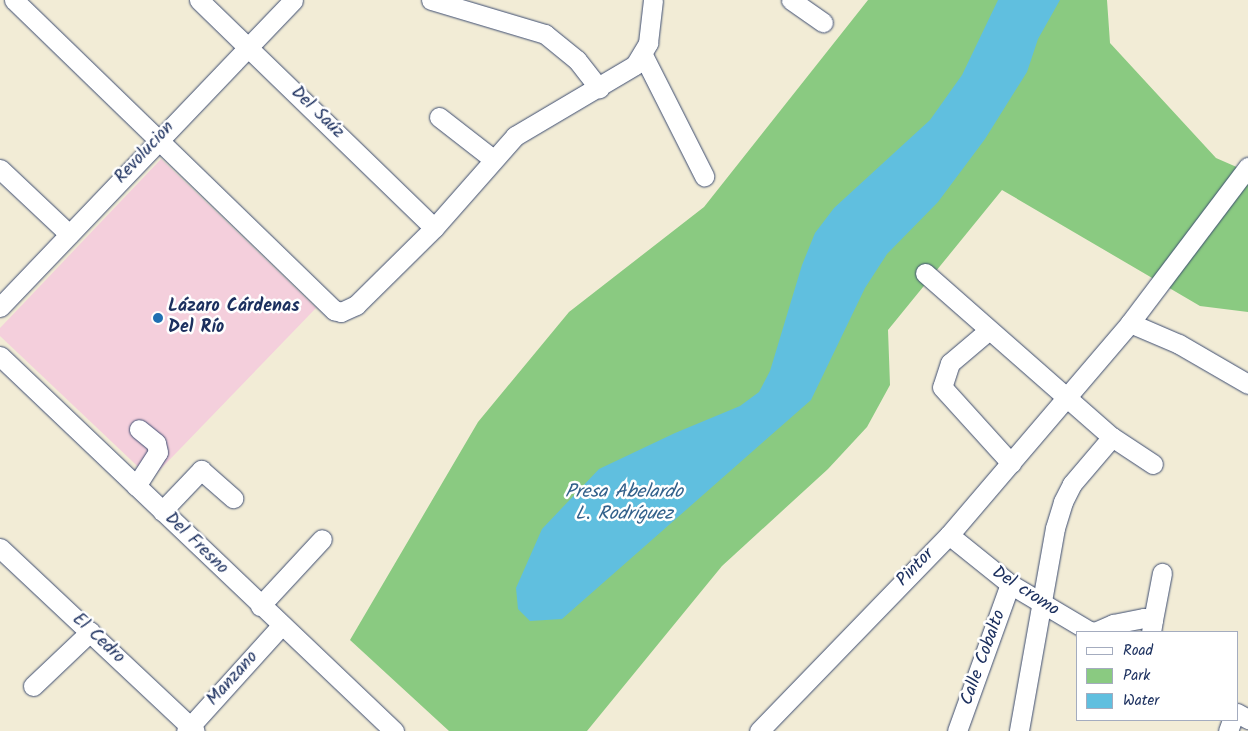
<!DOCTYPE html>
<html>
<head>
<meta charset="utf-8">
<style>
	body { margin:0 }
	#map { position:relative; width:1248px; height:731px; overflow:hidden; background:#f2ecd6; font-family:Kalam,sans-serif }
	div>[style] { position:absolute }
	.built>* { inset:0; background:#f4cfdc }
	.green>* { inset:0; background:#8aca81 }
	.water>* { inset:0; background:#60bfdf }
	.roads { filter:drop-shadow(0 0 1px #3b4b70) drop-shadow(0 0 1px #3b4b70) }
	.minor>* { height:19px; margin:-9.5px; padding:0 9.5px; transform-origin:9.5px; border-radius:9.5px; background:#fff }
	.dots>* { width:14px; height:14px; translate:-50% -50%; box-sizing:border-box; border:2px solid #fff; border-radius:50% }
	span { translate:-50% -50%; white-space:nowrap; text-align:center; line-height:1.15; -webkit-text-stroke:5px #fff; paint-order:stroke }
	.street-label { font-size:18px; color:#1b2f5e }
	.poi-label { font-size:18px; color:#1b2f5e; font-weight:700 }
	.left { translate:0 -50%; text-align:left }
	.water-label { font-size:19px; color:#33618b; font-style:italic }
	.legend { position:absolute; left:1076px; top:631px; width:162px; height:90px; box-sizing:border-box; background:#fff; border:1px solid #a4acbf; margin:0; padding:6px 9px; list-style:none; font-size:15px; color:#1b2f5e }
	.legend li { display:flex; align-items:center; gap:10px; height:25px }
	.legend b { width:25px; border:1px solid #a4acbf }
</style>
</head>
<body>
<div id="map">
	<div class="built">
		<i style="clip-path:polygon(161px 159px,316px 308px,151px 479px,0 336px,0 328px)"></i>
	</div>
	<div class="green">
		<i style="clip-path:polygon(868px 0,1107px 0,1110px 43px,1216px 158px,1248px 172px,1248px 312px,1200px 306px,1002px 190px,888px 330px,890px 385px,867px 427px,828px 469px,722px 566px,587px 731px,449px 731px,350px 640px,478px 422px,569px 312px,704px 207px)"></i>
	</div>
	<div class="water">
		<i style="clip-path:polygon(998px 0,1060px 0,1038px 39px,1027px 72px,985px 139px,938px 202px,887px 254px,865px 288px,811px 400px,562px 619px,530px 621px,518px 609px,516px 588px,542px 529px,599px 469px,675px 433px,740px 406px,759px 392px,770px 371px,802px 265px,815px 233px,834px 208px,930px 120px,962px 75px)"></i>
	</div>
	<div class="roads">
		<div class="minor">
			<i style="left:14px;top:0;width:446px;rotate:44.1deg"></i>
			<i style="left:334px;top:310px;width:7px;rotate:16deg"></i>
			<i style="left:341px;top:312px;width:17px;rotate:-25deg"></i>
			<i style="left:356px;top:305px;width:110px;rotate:-44.6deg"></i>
			<i style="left:434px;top:228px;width:123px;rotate:-48.6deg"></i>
			<i style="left:515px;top:136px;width:139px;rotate:-30.6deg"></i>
			<i style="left:635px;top:65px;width:26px;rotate:-59deg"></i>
			<i style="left:648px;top:43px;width:43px;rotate:-83.4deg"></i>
			<i style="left:199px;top:0;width:327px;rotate:44.1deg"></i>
			<i style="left:431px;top:0;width:119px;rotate:16.6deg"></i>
			<i style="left:545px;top:34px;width:41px;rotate:39.1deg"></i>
			<i style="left:577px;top:60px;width:36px;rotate:52deg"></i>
			<i style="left:791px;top:0;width:39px;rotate:35deg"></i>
			<i style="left:643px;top:55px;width:136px;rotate:63.2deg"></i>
			<i style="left:439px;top:117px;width:68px;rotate:37.9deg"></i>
			<i style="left:0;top:169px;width:95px;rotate:43.3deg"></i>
			<i style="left:925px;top:273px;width:249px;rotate:41.3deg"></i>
			<i style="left:1112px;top:437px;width:62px;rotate:130.4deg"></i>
			<i style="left:1072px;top:484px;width:20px;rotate:117deg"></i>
			<i style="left:1063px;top:502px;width:27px;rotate:107deg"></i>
			<i style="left:1055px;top:528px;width:206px;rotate:100.1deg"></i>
			<i style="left:0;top:307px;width:424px;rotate:-46.3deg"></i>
			<i style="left:1130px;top:323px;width:196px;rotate:-52.9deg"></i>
			<i style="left:989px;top:330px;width:51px;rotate:139.8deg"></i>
			<i style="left:950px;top:363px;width:25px;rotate:108deg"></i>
			<i style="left:942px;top:387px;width:103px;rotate:47.8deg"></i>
			<i style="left:0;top:356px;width:544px;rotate:43.58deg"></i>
			<i style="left:1112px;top:437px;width:49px;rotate:33.4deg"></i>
			<i style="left:136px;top:486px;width:40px;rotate:-57.1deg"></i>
			<i style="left:158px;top:452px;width:9px;rotate:-103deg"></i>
			<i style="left:156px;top:443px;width:22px;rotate:-141deg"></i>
			<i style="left:162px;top:511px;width:57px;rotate:-46.4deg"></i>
			<i style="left:201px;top:470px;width:43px;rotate:41.2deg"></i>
			<i style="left:949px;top:535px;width:78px;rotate:38.8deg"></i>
			<i style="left:1010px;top:584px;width:92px;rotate:30.7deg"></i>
			<i style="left:1089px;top:631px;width:6px;rotate:9deg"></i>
			<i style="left:1095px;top:632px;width:20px;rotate:-24deg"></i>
			<i style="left:1113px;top:624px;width:32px;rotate:-11deg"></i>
			<i style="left:1144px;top:618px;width:9px;rotate:13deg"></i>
			<i style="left:1153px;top:620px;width:12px;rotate:99deg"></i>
			<i style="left:0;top:548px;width:267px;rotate:43.2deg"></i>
			<i style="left:260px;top:606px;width:91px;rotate:-47.2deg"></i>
			<i style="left:1153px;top:620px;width:48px;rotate:-79.2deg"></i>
			<i style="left:33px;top:686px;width:79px;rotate:-43.5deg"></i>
			<i style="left:1237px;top:713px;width:13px;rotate:29deg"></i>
			<i style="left:186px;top:731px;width:142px;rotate:-47.9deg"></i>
			<i style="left:759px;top:731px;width:273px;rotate:-45.9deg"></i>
			<i style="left:949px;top:535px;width:279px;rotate:-49.5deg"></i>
			<i style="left:1130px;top:323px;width:53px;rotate:23.2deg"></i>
			<i style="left:1179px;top:344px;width:80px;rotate:30.1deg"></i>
			<i style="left:957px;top:731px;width:156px;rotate:-70.2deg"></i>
			<i style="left:1228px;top:731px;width:12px;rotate:-70deg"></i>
		</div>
	</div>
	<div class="dots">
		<i style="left:158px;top:318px;background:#1f6fb2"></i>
	</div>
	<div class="street-label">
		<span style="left:317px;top:113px;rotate:44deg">Del Saúz</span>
		<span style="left:145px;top:153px;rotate:-47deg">Revolucion</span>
		<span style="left:196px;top:544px;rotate:44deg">Del Fresno</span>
		<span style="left:916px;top:568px;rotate:-46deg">Pintor</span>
		<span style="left:1025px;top:592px;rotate:33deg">Del cromo</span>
		<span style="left:98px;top:639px;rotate:43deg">El Cedro</span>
		<span style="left:984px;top:658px;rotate:-70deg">Calle Cobalto</span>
		<span style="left:233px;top:679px;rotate:-48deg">Manzano</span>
	</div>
	<div class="poi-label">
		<span class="left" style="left:168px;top:318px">Lázaro Cárdenas<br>Del Río</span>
	</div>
	<div class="water-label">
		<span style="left:624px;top:504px">Presa Abelardo<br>L. Rodríguez</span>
	</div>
	<ul class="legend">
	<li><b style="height:6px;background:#fff"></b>Road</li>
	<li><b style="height:14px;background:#8aca81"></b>Park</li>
	<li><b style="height:14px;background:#60bfdf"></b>Water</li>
	</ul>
</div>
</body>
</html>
